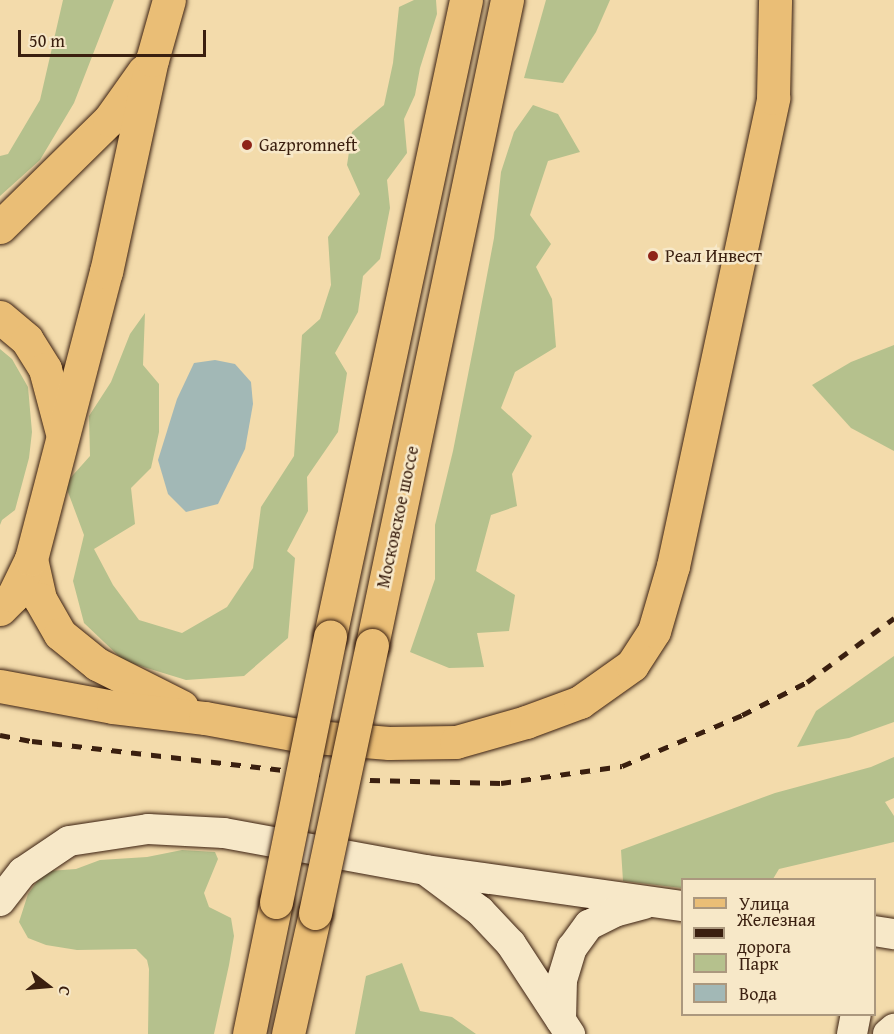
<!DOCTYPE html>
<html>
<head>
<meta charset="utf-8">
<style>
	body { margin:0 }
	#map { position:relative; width:894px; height:1034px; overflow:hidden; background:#f3dbab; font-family:"Gentium Book Plus",serif }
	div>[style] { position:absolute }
	.green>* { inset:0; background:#b5c18d }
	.water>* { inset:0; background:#a2b8b6 }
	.roads { filter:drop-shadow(0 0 2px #3a1f0f) drop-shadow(0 0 2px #3a1f0f) }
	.secondary>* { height:30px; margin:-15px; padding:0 15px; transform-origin:15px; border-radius:15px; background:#f7e8c8 }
	.primary>* { height:33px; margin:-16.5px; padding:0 16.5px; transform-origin:16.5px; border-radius:16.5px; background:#eabe76 }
	.rail>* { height:4.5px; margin-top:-2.25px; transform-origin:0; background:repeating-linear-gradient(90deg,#3a1f0f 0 10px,transparent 0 20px) }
	.bridges { filter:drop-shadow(0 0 2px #3a1f0f) drop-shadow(0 0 2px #3a1f0f) }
	.primary-bridge>* { height:33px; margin:-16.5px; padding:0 16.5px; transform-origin:16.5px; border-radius:16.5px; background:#eabe76 }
	.dots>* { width:16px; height:16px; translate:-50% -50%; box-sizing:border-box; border:3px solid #f7e8c8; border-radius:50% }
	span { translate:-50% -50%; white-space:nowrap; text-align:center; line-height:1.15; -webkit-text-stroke:5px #f7e8c8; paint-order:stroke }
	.poi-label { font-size:18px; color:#3a1f0f }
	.left { translate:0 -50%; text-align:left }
	.street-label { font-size:18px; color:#3a1f0f }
	.legend { position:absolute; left:681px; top:878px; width:195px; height:138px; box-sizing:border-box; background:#f7e8c8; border:2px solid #ab987e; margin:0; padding:8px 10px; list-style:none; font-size:18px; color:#3a1f0f }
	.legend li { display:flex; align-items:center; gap:12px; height:30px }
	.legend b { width:30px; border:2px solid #ab987e }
	.north { position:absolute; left:18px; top:956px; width:60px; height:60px; -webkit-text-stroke:4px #f7e8c8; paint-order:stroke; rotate:106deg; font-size:16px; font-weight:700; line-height:24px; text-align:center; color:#3a1f0f }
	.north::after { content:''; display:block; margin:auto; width:21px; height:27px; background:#3a1f0f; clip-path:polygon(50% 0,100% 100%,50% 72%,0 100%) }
	.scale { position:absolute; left:18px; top:30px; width:188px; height:27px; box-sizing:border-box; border:3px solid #3a1f0f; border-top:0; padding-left:8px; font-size:18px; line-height:21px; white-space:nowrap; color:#3a1f0f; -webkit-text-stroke:4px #f7e8c8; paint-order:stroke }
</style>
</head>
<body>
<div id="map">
	<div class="green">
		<i style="clip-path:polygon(63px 0,114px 0,74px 103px,40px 160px,0 196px,0 156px,8px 154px,40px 100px)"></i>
		<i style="clip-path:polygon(414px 0,436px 0,437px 14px,420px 68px,415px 95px,404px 119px,407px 153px,387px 180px,390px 208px,380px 259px,363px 276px,358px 312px,335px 353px,347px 373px,338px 432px,307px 477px,308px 511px,287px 551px,295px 558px,288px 638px,244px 676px,186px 680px,124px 661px,84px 623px,73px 581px,84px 535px,65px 484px,90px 456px,89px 416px,111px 382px,130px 334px,145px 313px,143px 365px,159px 384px,159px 432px,151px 468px,131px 488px,135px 524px,94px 549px,113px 585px,139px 620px,182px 633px,227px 607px,253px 568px,261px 507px,294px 456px,302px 335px,320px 319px,331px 285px,328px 237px,360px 194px,347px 165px,352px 132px,384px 105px,393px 63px,399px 7px)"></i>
		<i style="clip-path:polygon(546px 0,610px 0,596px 32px,563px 83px,524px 78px)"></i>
		<i style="clip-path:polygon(533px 105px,558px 114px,580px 152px,548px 161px,530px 215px,551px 244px,536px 267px,552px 299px,556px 347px,515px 372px,501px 408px,532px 436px,512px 474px,517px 506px,491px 515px,476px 571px,515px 595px,509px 631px,477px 633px,484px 667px,449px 668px,410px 652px,435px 579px,435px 525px,453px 451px,475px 339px,494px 238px,501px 172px,514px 132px)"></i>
		<i style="clip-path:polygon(894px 345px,894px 451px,851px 428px,812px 385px,851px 362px)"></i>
		<i style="clip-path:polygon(0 349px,12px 359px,28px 387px,32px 432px,29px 458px,15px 510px,2px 520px,0 525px)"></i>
		<i style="clip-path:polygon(894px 656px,894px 722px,849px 738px,797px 747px,816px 711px)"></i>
		<i style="clip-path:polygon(894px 757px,894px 798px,885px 802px,894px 816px,894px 842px,779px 869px,773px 879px,682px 880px,682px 888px,623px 881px,621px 850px,775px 793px,871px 767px)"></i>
		<i style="clip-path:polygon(182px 850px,215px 852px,218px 859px,204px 893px,209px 907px,231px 918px,234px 936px,229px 965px,214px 1034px,148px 1034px,149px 969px,147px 960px,136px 949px,77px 950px,46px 945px,28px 938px,19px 922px,28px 894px,38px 880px,49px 871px,76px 869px,100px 860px,147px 857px)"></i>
		<i style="clip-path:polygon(402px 963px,420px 1011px,452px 1017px,476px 1034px,355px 1034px,366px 976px)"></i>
	</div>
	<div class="water">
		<i style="clip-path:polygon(215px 360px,235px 364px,251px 382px,253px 404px,245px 449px,218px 504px,186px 512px,168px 494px,158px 460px,177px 399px,194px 363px)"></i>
	</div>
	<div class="roads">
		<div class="secondary">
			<i style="left:428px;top:872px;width:65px;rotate:36.9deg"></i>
			<i style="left:480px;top:911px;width:45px;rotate:46.8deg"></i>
			<i style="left:511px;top:944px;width:108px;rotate:56.8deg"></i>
			<i style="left:0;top:901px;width:37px;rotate:-52deg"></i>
			<i style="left:23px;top:872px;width:55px;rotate:-34deg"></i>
			<i style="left:69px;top:841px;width:80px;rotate:-8.6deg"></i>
			<i style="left:148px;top:829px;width:76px;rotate:3deg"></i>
			<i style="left:224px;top:833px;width:205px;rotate:10.4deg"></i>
			<i style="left:426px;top:870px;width:259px;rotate:8deg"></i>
			<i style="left:874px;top:931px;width:20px;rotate:9deg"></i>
			<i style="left:561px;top:1020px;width:40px;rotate:-88.6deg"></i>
			<i style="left:562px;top:980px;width:34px;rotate:-73deg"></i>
			<i style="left:572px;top:948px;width:29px;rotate:-54deg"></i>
			<i style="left:589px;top:925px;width:28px;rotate:-27deg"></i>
			<i style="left:614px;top:912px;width:31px;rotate:-15deg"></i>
			<i style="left:852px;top:1034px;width:20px;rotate:-79deg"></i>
			<i style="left:888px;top:1034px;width:8px;rotate:-40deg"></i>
		</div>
		<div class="primary">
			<i style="left:0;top:227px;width:153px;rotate:-44.5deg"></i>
			<i style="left:109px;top:120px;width:60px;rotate:-54.5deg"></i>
			<i style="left:0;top:317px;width:35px;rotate:40deg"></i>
			<i style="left:27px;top:340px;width:34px;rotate:58deg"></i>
			<i style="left:45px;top:369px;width:66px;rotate:75.1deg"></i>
			<i style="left:31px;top:559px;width:41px;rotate:77.3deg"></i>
			<i style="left:40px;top:599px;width:40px;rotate:60.3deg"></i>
			<i style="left:60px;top:634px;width:48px;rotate:39deg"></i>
			<i style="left:97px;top:664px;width:95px;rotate:26.8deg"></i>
			<i style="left:0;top:609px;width:18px;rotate:-45deg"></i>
			<i style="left:13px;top:596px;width:41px;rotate:-64.1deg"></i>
			<i style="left:31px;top:559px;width:297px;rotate:-75.4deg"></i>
			<i style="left:106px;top:272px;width:217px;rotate:-77.8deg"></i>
			<i style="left:152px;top:60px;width:62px;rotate:-74.2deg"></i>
			<i style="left:330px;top:636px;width:650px;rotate:-77.93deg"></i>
			<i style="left:372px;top:645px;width:659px;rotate:-78.18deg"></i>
			<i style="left:0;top:686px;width:115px;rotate:10.5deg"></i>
			<i style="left:113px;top:707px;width:93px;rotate:6.8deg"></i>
			<i style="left:205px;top:718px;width:100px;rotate:10.4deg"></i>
			<i style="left:303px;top:736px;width:86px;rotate:4.7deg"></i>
			<i style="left:389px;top:743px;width:67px;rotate:-0.9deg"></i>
			<i style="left:456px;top:742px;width:73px;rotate:-15.9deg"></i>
			<i style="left:526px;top:722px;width:58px;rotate:-20.3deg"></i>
			<i style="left:580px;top:702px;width:64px;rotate:-35.4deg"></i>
			<i style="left:632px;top:665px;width:40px;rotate:-57.1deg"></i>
			<i style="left:654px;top:631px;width:68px;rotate:-73.7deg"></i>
			<i style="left:673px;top:566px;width:479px;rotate:-77.9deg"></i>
			<i style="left:773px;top:98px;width:98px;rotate:-88.8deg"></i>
			<i style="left:249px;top:1034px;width:135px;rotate:-78.4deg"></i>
			<i style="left:288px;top:1034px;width:124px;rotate:-77.4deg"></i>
		</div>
	</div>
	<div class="rail">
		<i style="left:0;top:735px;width:33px;rotate:11deg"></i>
		<i style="left:32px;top:741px;width:340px;rotate:6.6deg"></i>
		<i style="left:370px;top:780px;width:131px;rotate:1.3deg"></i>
		<i style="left:501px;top:783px;width:122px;rotate:-8deg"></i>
		<i style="left:622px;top:766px;width:130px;rotate:-23deg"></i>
		<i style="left:742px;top:715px;width:73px;rotate:-26.9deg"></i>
		<i style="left:807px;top:682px;width:108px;rotate:-36.3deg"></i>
	</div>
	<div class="bridges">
		<div class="primary-bridge">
			<i style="left:276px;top:902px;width:271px;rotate:-78.5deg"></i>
			<i style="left:315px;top:913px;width:274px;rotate:-78deg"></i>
		</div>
	</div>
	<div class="dots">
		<i style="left:247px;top:145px;background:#8f2418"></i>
		<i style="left:653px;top:256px;background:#8f2418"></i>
	</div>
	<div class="poi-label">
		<span class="left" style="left:259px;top:145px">Gazpromneft</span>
		<span class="left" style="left:665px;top:256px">Реал Инвест</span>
	</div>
	<div class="street-label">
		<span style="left:398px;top:517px;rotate:-78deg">Московское шоссе</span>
	</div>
	<ul class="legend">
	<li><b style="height:8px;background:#eabe76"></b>Улица</li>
	<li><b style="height:8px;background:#3a1f0f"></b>Железная дорога</li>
	<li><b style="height:16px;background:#b5c18d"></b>Парк</li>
	<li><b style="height:16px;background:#a2b8b6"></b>Вода</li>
	</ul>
	<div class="north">С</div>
	<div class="scale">50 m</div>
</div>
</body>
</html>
